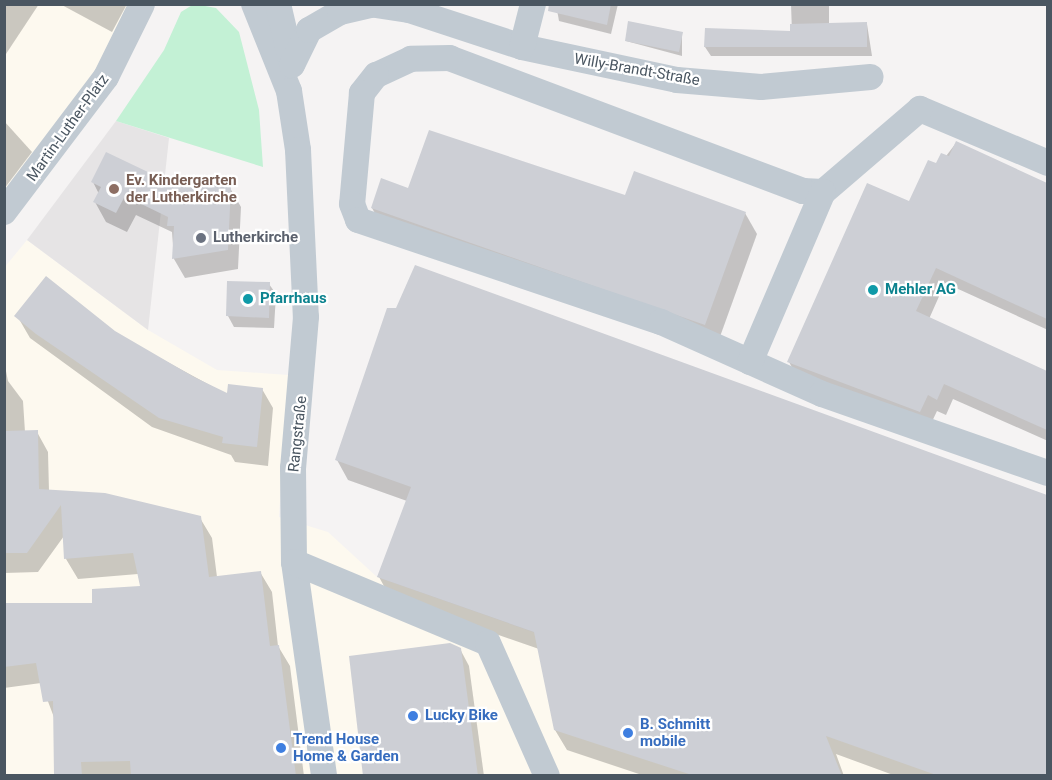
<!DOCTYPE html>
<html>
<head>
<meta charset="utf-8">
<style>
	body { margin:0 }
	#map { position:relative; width:1052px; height:780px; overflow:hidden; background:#f5f3f3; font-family:Roboto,sans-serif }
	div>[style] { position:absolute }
	.commercial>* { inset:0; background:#fdf9ef }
	.education>* { inset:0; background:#e6e4e5 }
	.green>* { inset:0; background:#c3f1d5 }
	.shadow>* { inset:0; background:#0003 }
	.building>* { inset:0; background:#cdcfd5 }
	.minor>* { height:26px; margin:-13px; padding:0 13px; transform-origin:13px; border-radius:13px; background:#c1cad2 }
	.dots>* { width:16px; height:16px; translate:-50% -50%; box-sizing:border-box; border:3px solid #fff; border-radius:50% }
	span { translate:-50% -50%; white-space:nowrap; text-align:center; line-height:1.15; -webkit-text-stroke:4.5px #fff; paint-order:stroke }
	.street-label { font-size:15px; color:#4a5661 }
	.education-label { font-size:15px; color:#785e54; font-weight:700 }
	.left { translate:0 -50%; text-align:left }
	.worship-label { font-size:15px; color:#5b616d; font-weight:700 }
	.culture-label { font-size:15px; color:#0d838f; font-weight:700 }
	.shop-label { font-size:15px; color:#366cbe; font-weight:700 }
	.frame { position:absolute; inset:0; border:6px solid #4a5661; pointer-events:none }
</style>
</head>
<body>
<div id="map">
	<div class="commercial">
		<i style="clip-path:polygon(5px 5px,136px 5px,87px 84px,5px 193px)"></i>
		<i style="clip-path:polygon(27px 240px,148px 330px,217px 370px,288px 375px,279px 517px,328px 532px,377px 577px,939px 775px,5px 775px,4px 268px)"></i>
	</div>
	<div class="education">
		<i style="clip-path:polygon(116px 121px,169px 138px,148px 330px,27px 240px)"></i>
	</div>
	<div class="green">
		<i style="clip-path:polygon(194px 4px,216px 8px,239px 32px,259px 110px,263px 167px,116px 121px,164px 50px,181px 12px)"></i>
	</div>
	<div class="shadow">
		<i style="clip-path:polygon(4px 4px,39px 4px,4px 57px)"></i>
		<i style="clip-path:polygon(60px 4px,127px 4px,112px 32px)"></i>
		<i style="clip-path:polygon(556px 4px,618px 4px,611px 34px,559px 21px)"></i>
		<i style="clip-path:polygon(791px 4px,829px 4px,829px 23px,867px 24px,872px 56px,711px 56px,705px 47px,707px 30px,792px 33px)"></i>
		<i style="clip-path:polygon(682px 33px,682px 56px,626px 41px)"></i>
		<i style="clip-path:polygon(4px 121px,32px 152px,4px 189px)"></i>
		<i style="clip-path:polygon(956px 143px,1048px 185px,1048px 330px,945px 283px,929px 319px,1048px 373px,1048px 441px,953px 399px,946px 415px,937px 411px,929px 428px,798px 378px,789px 362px)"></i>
		<i style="clip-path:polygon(93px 182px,230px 188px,241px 207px,238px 269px,185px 278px,174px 259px,172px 232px,136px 215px,127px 232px,106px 222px,95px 202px,99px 194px)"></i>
		<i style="clip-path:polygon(409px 189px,626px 197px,745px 213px,757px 234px,717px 345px,384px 229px,372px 208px)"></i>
		<i style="clip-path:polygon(416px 267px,1048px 496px,1048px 776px,896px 776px,836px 754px,844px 776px,645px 776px,567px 750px,555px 730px,539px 649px,390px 597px,379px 577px,407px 501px,348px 480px,337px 460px)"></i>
		<i style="clip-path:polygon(269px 284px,276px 294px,274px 328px,234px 327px,228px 316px)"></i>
		<i style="clip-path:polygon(19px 319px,114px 333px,228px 395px,262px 389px,273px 408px,268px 466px,235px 462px,231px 455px,152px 427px,30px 338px)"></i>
		<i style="clip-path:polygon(4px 361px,8px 381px,23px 401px,25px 432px,37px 432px,48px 452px,49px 491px,200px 518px,212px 538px,217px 577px,260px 572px,272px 592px,278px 646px,290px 666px,304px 776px,56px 776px,55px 720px,41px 683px,4px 688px,4px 605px,94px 604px,141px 588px,138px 574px,78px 579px,66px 559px,64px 536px,38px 572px,4px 573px)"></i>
		<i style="clip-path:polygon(460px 649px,469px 666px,484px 776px,366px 776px)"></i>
	</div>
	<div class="building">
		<i style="clip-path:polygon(549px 4px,611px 4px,607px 25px,548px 11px)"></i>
		<i style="clip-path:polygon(628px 21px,683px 32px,679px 52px,625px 41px)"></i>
		<i style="clip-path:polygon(867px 22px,867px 47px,704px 47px,705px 28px,790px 31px,790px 24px)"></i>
		<i style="clip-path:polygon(429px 130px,625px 195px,634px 171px,746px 212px,705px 325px,371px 208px,381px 178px,408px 188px)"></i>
		<i style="clip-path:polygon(956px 141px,1047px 183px,1047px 319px,936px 268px,916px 311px,1047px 371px,1047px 430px,944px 384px,937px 400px,928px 395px,920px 412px,787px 362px,867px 183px,909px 201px,928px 160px,936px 163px,941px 153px,949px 156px)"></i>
		<i style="clip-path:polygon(106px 152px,171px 183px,231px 186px,228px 250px,172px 259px,174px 226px,167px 226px,168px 217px,125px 196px,116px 213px,93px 202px,101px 187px,91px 182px)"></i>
		<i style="clip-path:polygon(415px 265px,1047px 495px,1047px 776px,939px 776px,826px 736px,842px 776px,695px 776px,554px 730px,534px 632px,377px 577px,411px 487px,335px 460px,387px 308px,396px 308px)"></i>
		<i style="clip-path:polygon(46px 276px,115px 331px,194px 377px,227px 393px,228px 384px,263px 388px,257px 447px,222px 443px,223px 437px,159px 418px,36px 334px,14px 316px)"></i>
		<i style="clip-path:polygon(227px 281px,270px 282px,269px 318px,226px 316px)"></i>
		<i style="clip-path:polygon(38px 430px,39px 489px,105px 493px,201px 516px,209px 577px,261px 571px,270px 646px,279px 645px,296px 776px,131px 776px,130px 761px,81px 762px,82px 776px,54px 776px,53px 701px,43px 702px,36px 663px,4px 667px,4px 603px,92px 603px,92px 589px,140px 586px,133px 553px,64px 559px,61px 505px,27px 553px,4px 553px,4px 431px)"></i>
		<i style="clip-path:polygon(450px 643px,461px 648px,478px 776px,363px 776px,349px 656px)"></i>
	</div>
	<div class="minor">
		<i style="left:254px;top:4px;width:94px;rotate:68.1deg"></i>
		<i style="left:289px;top:91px;width:60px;rotate:81.3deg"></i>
		<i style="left:298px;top:150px;width:167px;rotate:87.3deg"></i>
		<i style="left:306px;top:317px;width:152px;rotate:94.9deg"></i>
		<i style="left:293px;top:468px;width:94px;rotate:89.4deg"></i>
		<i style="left:294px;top:562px;width:216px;rotate:82deg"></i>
		<i style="left:278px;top:4px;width:62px;rotate:76.9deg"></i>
		<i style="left:369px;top:4px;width:40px;rotate:8.5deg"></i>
		<i style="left:409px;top:10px;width:119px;rotate:18.1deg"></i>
		<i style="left:522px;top:47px;width:158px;rotate:12deg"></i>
		<i style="left:677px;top:80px;width:84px;rotate:4.8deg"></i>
		<i style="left:761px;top:87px;width:110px;rotate:-5.2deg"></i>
		<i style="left:522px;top:47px;width:44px;rotate:-75.7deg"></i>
		<i style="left:292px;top:65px;width:39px;rotate:-64deg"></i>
		<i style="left:309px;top:30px;width:36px;rotate:-30deg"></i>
		<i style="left:340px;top:12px;width:32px;rotate:-13deg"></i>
		<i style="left:1048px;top:163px;width:139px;rotate:-157.1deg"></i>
		<i style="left:920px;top:109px;width:128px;rotate:139.4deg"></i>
		<i style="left:823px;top:192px;width:20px;rotate:-177deg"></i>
		<i style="left:803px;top:191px;width:377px;rotate:-159.4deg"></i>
		<i style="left:450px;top:58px;width:39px;rotate:179deg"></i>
		<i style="left:411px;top:59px;width:38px;rotate:155deg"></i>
		<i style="left:376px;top:75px;width:23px;rotate:128deg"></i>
		<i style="left:362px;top:93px;width:111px;rotate:95.1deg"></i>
		<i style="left:352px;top:204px;width:17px;rotate:69deg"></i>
		<i style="left:358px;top:220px;width:320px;rotate:18.6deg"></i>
		<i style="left:661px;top:322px;width:176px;rotate:24.1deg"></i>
		<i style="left:822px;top:394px;width:239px;rotate:19.3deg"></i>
		<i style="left:4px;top:212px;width:169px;rotate:-52.9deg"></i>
		<i style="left:106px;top:77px;width:81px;rotate:-63.7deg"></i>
		<i style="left:750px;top:362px;width:185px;rotate:-66.8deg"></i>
		<i style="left:294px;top:562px;width:210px;rotate:22.7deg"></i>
		<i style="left:488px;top:643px;width:145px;rotate:66.1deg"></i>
	</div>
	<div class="dots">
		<i style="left:114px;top:189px;background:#8d6e63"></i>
		<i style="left:201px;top:238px;background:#6b7280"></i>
		<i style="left:873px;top:290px;background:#0f9aa8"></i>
		<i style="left:248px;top:299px;background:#0f9aa8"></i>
		<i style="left:413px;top:716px;background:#3f7fe0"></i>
		<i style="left:628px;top:733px;background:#3f7fe0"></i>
		<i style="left:281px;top:748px;background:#3f7fe0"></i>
	</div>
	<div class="street-label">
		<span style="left:637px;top:70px;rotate:10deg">Willy-Brandt-Straße</span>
		<span style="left:68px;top:128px;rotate:-54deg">Martin-Luther-Platz</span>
		<span style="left:298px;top:434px;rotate:-84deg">Rangstraße</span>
	</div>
	<div class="education-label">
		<span class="left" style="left:126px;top:189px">Ev. Kindergarten<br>der Lutherkirche</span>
	</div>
	<div class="worship-label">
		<span class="left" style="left:213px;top:238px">Lutherkirche</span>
	</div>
	<div class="culture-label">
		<span class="left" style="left:885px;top:290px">Mehler AG</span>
		<span class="left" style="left:260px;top:299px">Pfarrhaus</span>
	</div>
	<div class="shop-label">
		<span class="left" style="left:425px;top:716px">Lucky Bike</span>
		<span class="left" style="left:640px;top:733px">B. Schmitt<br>mobile</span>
		<span class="left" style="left:293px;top:748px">Trend House<br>Home &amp; Garden</span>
	</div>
	<div class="frame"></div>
</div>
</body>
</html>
